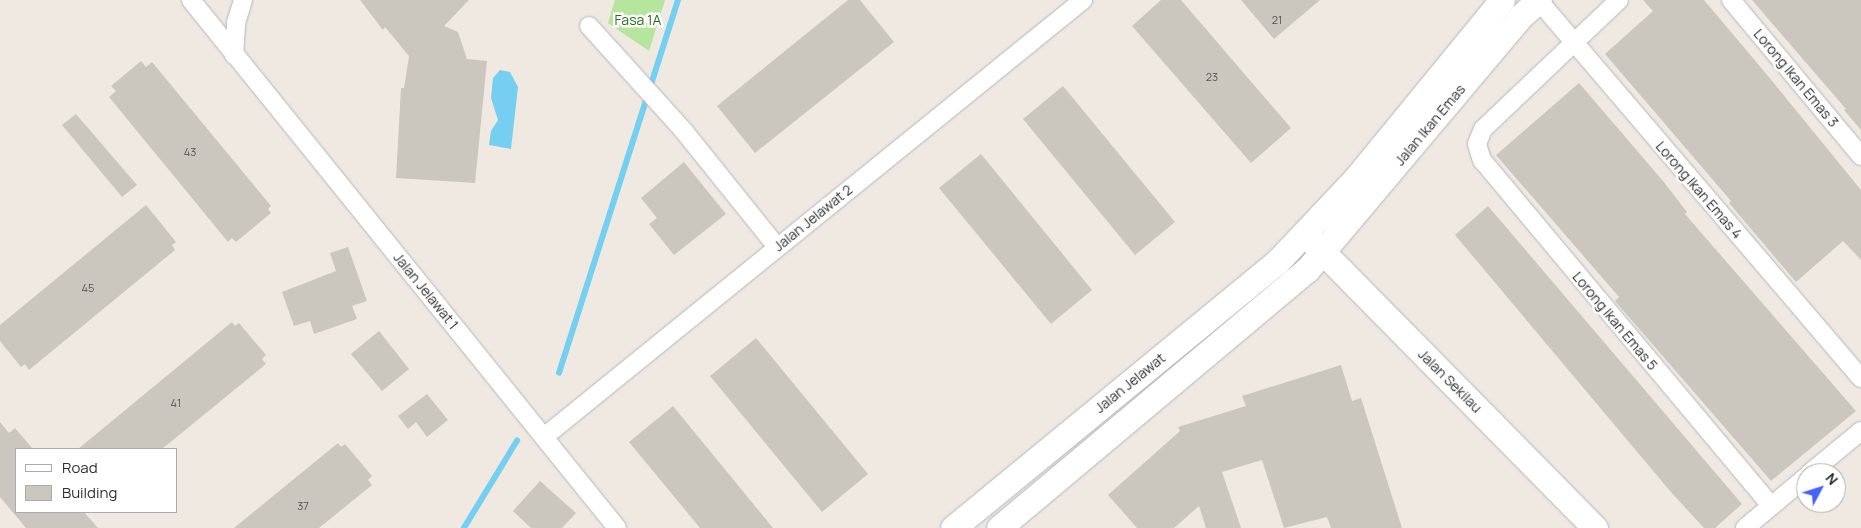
<!DOCTYPE html>
<html>
<head>
<meta charset="utf-8">
<style>
	body { margin:0 }
	#map { position:relative; width:1861px; height:528px; overflow:hidden; background:#efe9e1; font-family:Manrope,sans-serif }
	div>[style] { position:absolute }
	.green>* { inset:0; background:#b6e59e }
	.water>* { inset:0; background:#75cff0 }
	.stream>* { height:5.5px; margin:-2.75px; padding:0 2.75px; transform-origin:2.75px; border-radius:2.75px; background:#75cff0 }
	.building>* { inset:0; background:#cbc7bf }
	.roads { filter:drop-shadow(0 0 1px #b4b7c1) drop-shadow(0 0 1px #b4b7c1) }
	.street>* { height:18px; margin:-9px; padding:0 9px; transform-origin:9px; border-radius:9px; background:#fff }
	.secondary>* { height:25px; margin:-12.5px; padding:0 12.5px; transform-origin:12.5px; border-radius:12.5px; background:#fff }
	span { translate:-50% -50%; white-space:nowrap; text-align:center; line-height:1.15; -webkit-text-stroke:5px #fff; paint-order:stroke }
	.number-label { font-size:11px; color:#555452 }
	.number-label span { -webkit-text-stroke-width:0 }
	.park-label { font-size:14px; color:#2c6e1b }
	.street-label { font-size:14px; color:#2e2e2e }
	.legend { position:absolute; left:15px; top:448px; width:162px; height:65px; box-sizing:border-box; background:#fff; border:1px solid #ababab; margin:0; padding:6px 9px; list-style:none; font-size:15px; color:#2e2e2e }
	.legend li { display:flex; align-items:center; gap:10px; height:25px }
	.legend b { width:25px; border:1px solid #ababab }
	.north { position:absolute; left:1796px; top:463px; width:50px; height:50px; box-sizing:border-box; background:#fff; border:1px solid #ababab; border-radius:50%; rotate:50deg; font-size:14px; font-weight:700; line-height:20px; text-align:center; color:#2e2e2e }
	.north::after { content:''; display:block; margin:auto; width:18px; height:22px; background:#4264fb; clip-path:polygon(50% 0,100% 100%,50% 72%,0 100%) }
</style>
</head>
<body>
<div id="map">
	<div class="green">
		<i style="clip-path:polygon(615px 0,665px 0,649px 51px,608px 23px)"></i>
	</div>
	<div class="water">
		<i style="clip-path:polygon(500px 70px,510px 72px,518px 87px,511px 149px,489px 145px,491px 131px,498px 120px,491px 98px,493px 78px)"></i>
	</div>
	<div class="stream">
		<i style="left:559px;top:373px;width:392px;rotate:-72.3deg"></i>
		<i style="left:464px;top:528px;width:102px;rotate:-58.7deg"></i>
	</div>
	<div class="building">
		<i style="clip-path:polygon(360px 0,469px 0,444px 26px,458px 32px,467px 59px,487px 61px,475px 183px,396px 178px,401px 88px,404px 88px,409px 56px,385px 27px,383px 30px)"></i>
		<i style="clip-path:polygon(848px 0,860px 0,894px 42px,755px 153px,717px 106px)"></i>
		<i style="clip-path:polygon(1161px 0,1181px 0,1291px 128px,1251px 163px,1132px 26px)"></i>
		<i style="clip-path:polygon(1241px 0,1320px 0,1274px 39px)"></i>
		<i style="clip-path:polygon(1643px 0,1704px 0,1763px 70px,1861px 190px,1861px 260px,1843px 241px,1796px 282px,1729px 203px,1731px 201px,1605px 54px,1653px 11px)"></i>
		<i style="clip-path:polygon(1752px 0,1861px 0,1861px 130px,1844px 110px,1846px 109px)"></i>
		<i style="clip-path:polygon(141px 61px,146px 67px,152px 62px,271px 206px,268px 209px,271px 213px,236px 242px,232px 238px,228px 242px,109px 97px,116px 91px,111px 86px)"></i>
		<i style="clip-path:polygon(1579px 83px,1663px 181px,1687px 212px,1685px 214px,1856px 411px,1771px 481px,1615px 301px,1619px 297px,1496px 155px)"></i>
		<i style="clip-path:polygon(1063px 86px,1175px 222px,1135px 255px,1023px 119px)"></i>
		<i style="clip-path:polygon(76px 114px,137px 185px,122px 197px,62px 125px)"></i>
		<i style="clip-path:polygon(981px 154px,1092px 290px,1051px 324px,939px 188px)"></i>
		<i style="clip-path:polygon(684px 162px,726px 214px,674px 255px,649px 224px,657px 218px,641px 198px)"></i>
		<i style="clip-path:polygon(146px 205px,176px 242px,172px 245px,175px 250px,29px 370px,25px 364px,21px 367px,0 341px,0 325px)"></i>
		<i style="clip-path:polygon(1488px 206px,1742px 504px,1715px 528px,1704px 528px,1670px 491px,1455px 235px)"></i>
		<i style="clip-path:polygon(348px 247px,367px 301px,352px 306px,357px 319px,314px 334px,310px 321px,294px 326px,282px 292px,336px 271px,330px 253px)"></i>
		<i style="clip-path:polygon(232px 322px,235px 326px,239px 323px,266px 355px,262px 359px,266px 364px,162px 449px,78px 449px)"></i>
		<i style="clip-path:polygon(379px 331px,409px 369px,382px 391px,351px 354px)"></i>
		<i style="clip-path:polygon(756px 338px,868px 474px,822px 512px,710px 376px)"></i>
		<i style="clip-path:polygon(1341px 365px,1352px 401px,1361px 398px,1402px 528px,1331px 528px,1327px 517px,1284px 528px,1262px 460px,1222px 472px,1241px 528px,1206px 528px,1199px 506px,1174px 528px,1137px 528px,1108px 495px,1180px 431px,1178px 427px,1246px 406px,1242px 396px)"></i>
		<i style="clip-path:polygon(427px 394px,448px 420px,427px 437px,416px 422px,408px 429px,398px 416px)"></i>
		<i style="clip-path:polygon(673px 406px,773px 528px,700px 528px,629px 442px)"></i>
		<i style="clip-path:polygon(0 422px,9px 433px,15px 428px,33px 449px,16px 449px,16px 512px,84px 512px,98px 528px,26px 528px,0 497px)"></i>
		<i style="clip-path:polygon(338px 443px,341px 447px,345px 444px,372px 476px,368px 480px,372px 485px,319px 528px,234px 528px)"></i>
		<i style="clip-path:polygon(540px 481px,576px 513px,562px 528px,531px 528px,513px 511px)"></i>
	</div>
	<div class="roads">
		<div class="street">
			<i style="left:191px;top:0;width:678px;rotate:51.1deg"></i>
			<i style="left:1538px;top:0;width:497px;rotate:49.5deg"></i>
			<i style="left:1619px;top:0;width:187px;rotate:136.5deg"></i>
			<i style="left:1483px;top:129px;width:16px;rotate:112deg"></i>
			<i style="left:1477px;top:144px;width:17px;rotate:73deg"></i>
			<i style="left:1482px;top:160px;width:451px;rotate:50.1deg"></i>
			<i style="left:1731px;top:0;width:203px;rotate:50.2deg"></i>
			<i style="left:589px;top:26px;width:140px;rotate:47.9deg"></i>
			<i style="left:683px;top:130px;width:150px;rotate:51.2deg"></i>
			<i style="left:234px;top:55px;width:32px;rotate:-86deg"></i>
			<i style="left:236px;top:23px;width:24px;rotate:-73deg"></i>
			<i style="left:544px;top:437px;width:694px;rotate:-39.03deg"></i>
			<i style="left:1810px;top:473px;width:66px;rotate:-39.5deg"></i>
			<i style="left:1745px;top:528px;width:80px;rotate:-39.9deg"></i>
		</div>
		<div class="secondary">
			<i style="left:1312px;top:241px;width:403px;rotate:45.4deg"></i>
			<i style="left:953px;top:528px;width:419px;rotate:-39.4deg"></i>
			<i style="left:1277px;top:262px;width:117px;rotate:-46.7deg"></i>
			<i style="left:1357px;top:177px;width:229px;rotate:-50.7deg"></i>
			<i style="left:999px;top:528px;width:402px;rotate:-40deg"></i>
			<i style="left:1307px;top:270px;width:332px;rotate:-49.9deg"></i>
			<i style="left:1521px;top:16px;width:24px;rotate:-42deg"></i>
		</div>
	</div>
	<div class="number-label">
		<span style="left:1277px;top:20px">21</span>
		<span style="left:1212px;top:77px">23</span>
		<span style="left:190px;top:152px">43</span>
		<span style="left:88px;top:288px">45</span>
		<span style="left:176px;top:403px">41</span>
		<span style="left:303px;top:506px">37</span>
	</div>
	<div class="park-label">
		<span style="left:638px;top:20px">Fasa 1A</span>
	</div>
	<div class="street-label">
		<span style="left:1796px;top:78px;rotate:50deg">Lorong Ikan Emas 3</span>
		<span style="left:1430px;top:125px;rotate:-50deg">Jalan Ikan Emas</span>
		<span style="left:1699px;top:190px;rotate:49deg">Lorong Ikan Emas 4</span>
		<span style="left:813px;top:218px;rotate:-39deg">Jalan Jelawat 2</span>
		<span style="left:426px;top:291px;rotate:51deg">Jalan Jelawat 1</span>
		<span style="left:1615px;top:321px;rotate:50deg">Lorong Ikan Emas 5</span>
		<span style="left:1450px;top:381px;rotate:45deg">Jalan Sekilau</span>
		<span style="left:1130px;top:383px;rotate:-39deg">Jalan Jelawat</span>
	</div>
	<ul class="legend">
	<li><b style="height:6px;background:#fff"></b>Road</li>
	<li><b style="height:14px;background:#cbc7bf"></b>Building</li>
	</ul>
	<div class="north">N</div>
</div>
</body>
</html>
